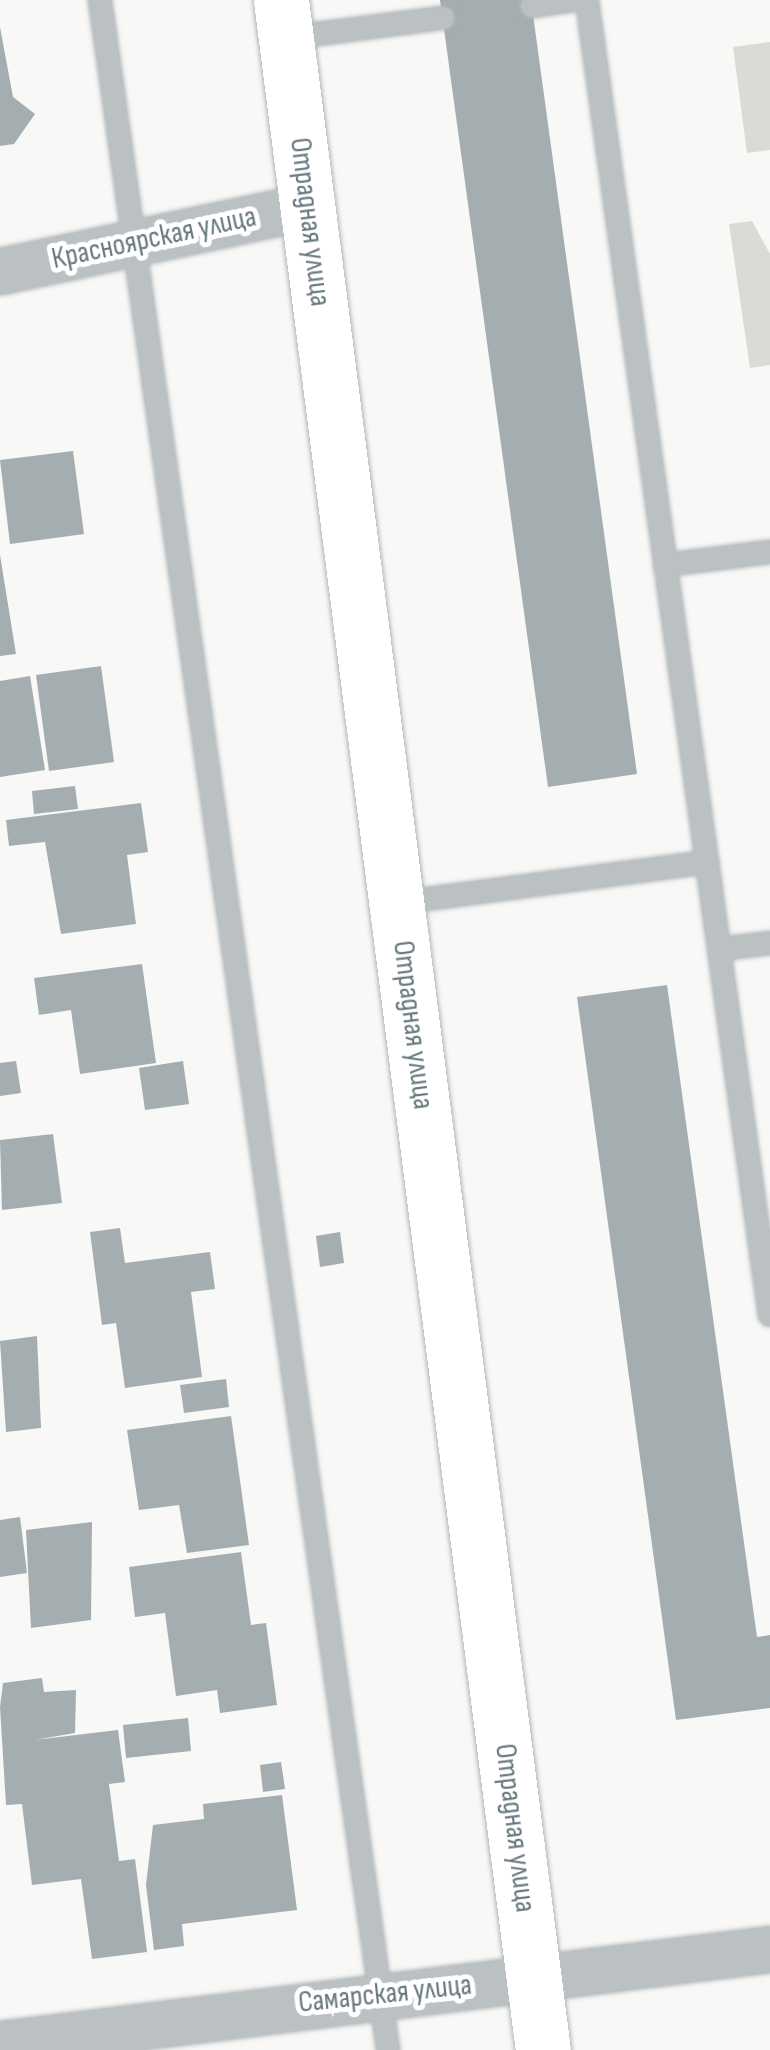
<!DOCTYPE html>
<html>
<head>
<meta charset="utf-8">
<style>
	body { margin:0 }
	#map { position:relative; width:770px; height:2050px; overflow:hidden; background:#f8f8f6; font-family:"Sofia Sans Condensed",sans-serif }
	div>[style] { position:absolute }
	.green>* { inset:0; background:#d9dcd6 }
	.building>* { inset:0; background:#a4adb0 }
	.roads { filter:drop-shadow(0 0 2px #b0b7ba) drop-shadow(0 0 2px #b0b7ba) }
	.lane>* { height:22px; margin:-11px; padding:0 11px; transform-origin:11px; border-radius:11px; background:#bbc1c3 }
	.street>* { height:45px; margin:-22.5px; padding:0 22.5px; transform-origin:22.5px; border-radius:22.5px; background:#bbc1c3 }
	.secondary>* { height:55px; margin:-27.5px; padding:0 27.5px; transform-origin:27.5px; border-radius:27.5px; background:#fff }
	span { translate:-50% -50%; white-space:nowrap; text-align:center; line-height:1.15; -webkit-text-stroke:10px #fff; paint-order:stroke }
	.street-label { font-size:30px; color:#66777d }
</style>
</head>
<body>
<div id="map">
	<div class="green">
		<i style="clip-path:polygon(770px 42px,770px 150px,747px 153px,733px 47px)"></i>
		<i style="clip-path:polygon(752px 221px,770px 254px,770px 365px,750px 368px,729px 224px)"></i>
	</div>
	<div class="building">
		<i style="clip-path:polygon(440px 0,531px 0,637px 774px,548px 787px)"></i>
		<i style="clip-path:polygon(0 27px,13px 97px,35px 114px,14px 144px,0 146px)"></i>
		<i style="clip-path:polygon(73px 451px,84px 534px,10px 544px,0 460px)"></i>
		<i style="clip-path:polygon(0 555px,16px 654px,0 656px)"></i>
		<i style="clip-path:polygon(101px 666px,114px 762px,49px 771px,36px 675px)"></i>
		<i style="clip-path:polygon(30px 676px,45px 770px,0 777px,0 681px)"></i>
		<i style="clip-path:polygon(75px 786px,78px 809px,34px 814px,32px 791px)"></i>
		<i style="clip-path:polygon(141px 803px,148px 852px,127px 855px,136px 924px,61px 934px,45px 842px,9px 846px,6px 820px)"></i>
		<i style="clip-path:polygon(142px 964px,156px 1063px,80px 1074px,71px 1010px,39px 1015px,34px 978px)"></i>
		<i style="clip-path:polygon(667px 985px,757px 1637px,770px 1635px,770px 1708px,676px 1720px,577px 997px)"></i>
		<i style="clip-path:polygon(16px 1061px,21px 1093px,0 1096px,0 1063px)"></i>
		<i style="clip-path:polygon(183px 1061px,189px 1104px,145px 1110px,139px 1068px)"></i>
		<i style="clip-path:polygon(53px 1134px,62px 1203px,2px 1210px,0 1140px)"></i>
		<i style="clip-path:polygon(120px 1228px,125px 1263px,210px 1252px,215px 1289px,191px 1292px,202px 1377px,125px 1388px,116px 1323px,102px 1325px,90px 1232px)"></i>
		<i style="clip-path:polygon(340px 1232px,344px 1263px,320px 1267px,316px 1236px)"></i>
		<i style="clip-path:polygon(37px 1336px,41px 1428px,6px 1432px,0 1341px)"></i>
		<i style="clip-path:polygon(226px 1379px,229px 1407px,184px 1413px,180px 1385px)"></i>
		<i style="clip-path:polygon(231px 1416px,249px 1545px,187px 1553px,179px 1505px,139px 1510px,127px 1430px)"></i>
		<i style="clip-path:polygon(20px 1517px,27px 1573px,0 1577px,0 1520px)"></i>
		<i style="clip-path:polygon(92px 1522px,91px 1620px,31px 1628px,26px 1530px)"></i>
		<i style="clip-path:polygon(241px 1552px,251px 1625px,266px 1623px,277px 1705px,220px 1713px,217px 1690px,176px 1696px,165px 1613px,135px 1617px,129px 1567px)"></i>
		<i style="clip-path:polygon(42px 1678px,44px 1692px,76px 1690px,75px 1733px,34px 1740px,118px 1730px,125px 1782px,109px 1784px,119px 1861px,135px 1859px,147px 1952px,92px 1959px,81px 1879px,32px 1885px,22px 1804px,6px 1805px,0 1707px,3px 1683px)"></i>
		<i style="clip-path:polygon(188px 1718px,191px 1751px,126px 1758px,123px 1725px)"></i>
		<i style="clip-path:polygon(281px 1762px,285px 1789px,263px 1792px,260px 1765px)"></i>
		<i style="clip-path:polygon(282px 1795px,297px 1910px,182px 1924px,184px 1946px,154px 1950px,146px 1885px,153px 1825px,204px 1819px,203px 1804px)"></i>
	</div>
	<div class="roads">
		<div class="lane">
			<i style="left:100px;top:0;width:2070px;rotate:82deg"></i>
			<i style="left:532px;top:6px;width:42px;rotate:-8.1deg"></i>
			<i style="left:286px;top:38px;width:158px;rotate:-7.3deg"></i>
			<i style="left:665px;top:565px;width:106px;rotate:-7.1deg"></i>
			<i style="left:707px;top:862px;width:457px;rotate:82.1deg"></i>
			<i style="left:397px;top:903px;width:313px;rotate:-7.5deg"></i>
			<i style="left:707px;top:862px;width:870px;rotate:-97.93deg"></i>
			<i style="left:720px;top:949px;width:50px;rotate:-6.8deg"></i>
		</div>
		<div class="street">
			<i style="left:0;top:271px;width:315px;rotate:-11.9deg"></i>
			<i style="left:0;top:2044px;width:776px;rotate:-7.03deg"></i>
		</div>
		<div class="secondary">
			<i style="left:281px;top:0;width:2067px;rotate:82.72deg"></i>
		</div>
	</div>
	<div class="street-label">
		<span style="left:310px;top:222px;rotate:83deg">Отрадная улица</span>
		<span style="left:154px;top:238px;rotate:-12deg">Красноярская улица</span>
		<span style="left:413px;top:1025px;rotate:83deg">Отрадная улица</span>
		<span style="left:515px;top:1828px;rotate:83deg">Отрадная улица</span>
		<span style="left:385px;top:1994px;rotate:-6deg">Самарская улица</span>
	</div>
</div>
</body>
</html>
